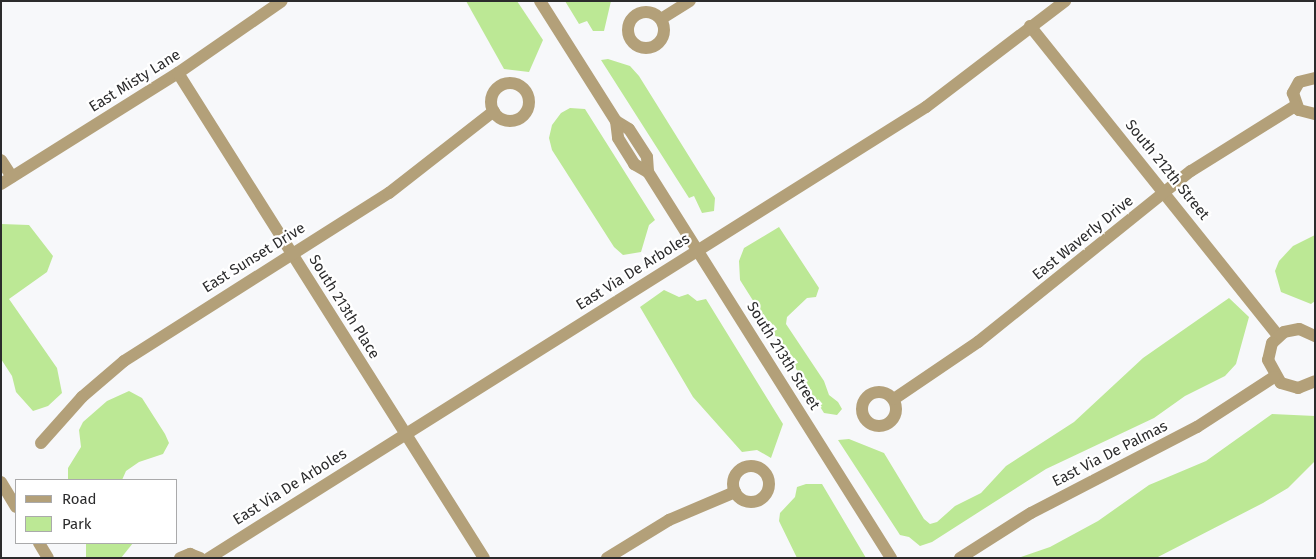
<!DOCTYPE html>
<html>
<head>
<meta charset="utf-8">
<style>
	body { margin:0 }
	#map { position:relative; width:1316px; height:559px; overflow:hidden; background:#f7f8fa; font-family:"Fira Sans",sans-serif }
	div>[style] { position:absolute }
	.green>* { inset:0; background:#bce895 }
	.street>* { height:12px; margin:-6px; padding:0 6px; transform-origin:6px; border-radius:6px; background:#b3a079 }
	.street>.ring { margin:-6px; padding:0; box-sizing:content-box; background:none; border:12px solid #b3a079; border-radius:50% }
	span { translate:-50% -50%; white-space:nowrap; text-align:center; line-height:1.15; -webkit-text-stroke:4.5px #fff; paint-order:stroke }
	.street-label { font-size:15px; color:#2b2b2c }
	.frame { position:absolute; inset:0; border:2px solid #2b2b2c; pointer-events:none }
	.legend { position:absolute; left:15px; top:479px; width:162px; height:65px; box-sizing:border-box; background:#fff; border:1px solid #aaaaab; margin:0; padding:6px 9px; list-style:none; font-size:15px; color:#2b2b2c }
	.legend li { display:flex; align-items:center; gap:10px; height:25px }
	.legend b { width:25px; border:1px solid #aaaaab }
</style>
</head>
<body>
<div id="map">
	<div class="green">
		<i style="clip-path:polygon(466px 1px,517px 1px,543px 40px,529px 72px,504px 69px)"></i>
		<i style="clip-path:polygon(565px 1px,611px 1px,604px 31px,593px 31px,587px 21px,579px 24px)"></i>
		<i style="clip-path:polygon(608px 59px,630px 66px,639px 76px,715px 198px,714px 211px,702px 213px,694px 196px,689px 198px,601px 60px)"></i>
		<i style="clip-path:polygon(570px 108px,585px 109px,655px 220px,649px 225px,641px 252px,623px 255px,614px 247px,552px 150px,549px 138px,552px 125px,561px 113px)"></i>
		<i style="clip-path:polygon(1px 224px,29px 225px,53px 256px,47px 272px,9px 299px,57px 368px,62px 393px,48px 406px,33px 411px,16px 392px,12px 376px,1px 359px)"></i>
		<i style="clip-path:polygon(779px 227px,819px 288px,816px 297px,807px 298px,787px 317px,786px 324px,824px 381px,829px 395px,838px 402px,842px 409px,837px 415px,824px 413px,740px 280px,739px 261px,744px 248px)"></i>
		<i style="clip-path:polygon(1315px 235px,1315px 301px,1311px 304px,1281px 292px,1275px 271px,1279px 261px,1293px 246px)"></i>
		<i style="clip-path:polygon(664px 290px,679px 297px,688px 294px,697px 301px,706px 299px,783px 424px,771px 458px,757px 450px,742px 452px,693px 397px,640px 307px)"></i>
		<i style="clip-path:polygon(1229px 298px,1249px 317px,1236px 364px,1225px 376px,1185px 396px,1154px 418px,1046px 469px,932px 542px,920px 546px,909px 537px,900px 535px,838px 440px,849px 439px,884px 453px,924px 519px,930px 524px,937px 522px,955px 506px,981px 493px,1006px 466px,1074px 422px,1143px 358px)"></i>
		<i style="clip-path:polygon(129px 391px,142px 398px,165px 434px,169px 443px,163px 454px,139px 462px,126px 471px,122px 480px,68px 480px,68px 468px,81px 447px,79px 430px,83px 422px,107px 401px)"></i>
		<i style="clip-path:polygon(1272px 414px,1315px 416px,1315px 461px,1288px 488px,1263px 503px,1156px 558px,1018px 558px,1050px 547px,1098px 521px,1149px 485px,1206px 461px)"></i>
		<i style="clip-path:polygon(806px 484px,822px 484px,866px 558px,797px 558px,779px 521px,780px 513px,795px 497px,797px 487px)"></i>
		<i style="clip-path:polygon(86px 543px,133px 543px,121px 558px,86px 558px)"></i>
	</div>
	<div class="street">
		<i style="left:540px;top:1px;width:142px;rotate:57.7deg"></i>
		<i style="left:616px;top:121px;width:15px;rotate:32deg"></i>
		<i style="left:629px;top:129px;width:33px;rotate:57deg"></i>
		<i style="left:647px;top:157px;width:15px;rotate:86deg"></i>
		<i class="ring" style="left:628px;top:12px;width:24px;height:24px"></i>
		<i style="left:661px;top:19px;width:34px;rotate:-32deg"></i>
		<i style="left:1030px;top:26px;width:397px;rotate:51.3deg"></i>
		<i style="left:178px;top:73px;width:573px;rotate:57.75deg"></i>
		<i style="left:1315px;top:78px;width:16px;rotate:166deg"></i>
		<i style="left:1299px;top:82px;width:13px;rotate:119deg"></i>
		<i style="left:1293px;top:93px;width:18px;rotate:71deg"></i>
		<i style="left:1299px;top:110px;width:16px;rotate:14deg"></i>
		<i class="ring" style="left:491px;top:83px;width:26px;height:26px"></i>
		<i style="left:616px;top:121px;width:17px;rotate:83deg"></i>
		<i style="left:618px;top:138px;width:31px;rotate:58deg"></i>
		<i style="left:634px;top:164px;width:16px;rotate:30deg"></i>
		<i style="left:648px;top:172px;width:456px;rotate:57.8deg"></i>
		<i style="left:1px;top:160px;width:20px;rotate:57deg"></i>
		<i style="left:1px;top:184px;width:209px;rotate:-32.1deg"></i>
		<i style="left:178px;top:73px;width:126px;rotate:-34.7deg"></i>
		<i style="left:1315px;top:336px;width:17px;rotate:-156deg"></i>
		<i style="left:1299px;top:329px;width:15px;rotate:169deg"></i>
		<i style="left:1284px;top:332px;width:16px;rotate:137deg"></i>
		<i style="left:1272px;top:343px;width:17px;rotate:103deg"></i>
		<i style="left:1268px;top:360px;width:26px;rotate:61deg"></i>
		<i style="left:1281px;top:383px;width:18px;rotate:16deg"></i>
		<i style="left:1298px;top:388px;width:18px;rotate:-22deg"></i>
		<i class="ring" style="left:862px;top:392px;width:22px;height:22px"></i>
		<i style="left:894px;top:399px;width:102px;rotate:-34.2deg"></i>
		<i style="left:978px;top:342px;width:273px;rotate:-38.8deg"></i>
		<i style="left:1191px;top:171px;width:123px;rotate:-32deg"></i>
		<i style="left:41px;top:443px;width:62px;rotate:-48.3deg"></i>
		<i style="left:82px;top:397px;width:55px;rotate:-40.6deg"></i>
		<i style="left:124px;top:361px;width:314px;rotate:-32.4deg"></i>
		<i style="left:389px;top:193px;width:133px;rotate:-38deg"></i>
		<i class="ring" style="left:733px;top:466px;width:24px;height:24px"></i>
		<i style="left:1px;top:482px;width:29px;rotate:59deg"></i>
		<i style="left:39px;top:543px;width:17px;rotate:59deg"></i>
		<i style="left:180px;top:558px;width:11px;rotate:-22deg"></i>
		<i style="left:190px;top:554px;width:11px;rotate:22deg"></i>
		<i style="left:209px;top:558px;width:847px;rotate:-32.17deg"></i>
		<i style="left:926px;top:107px;width:175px;rotate:-37.3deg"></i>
		<i style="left:607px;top:558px;width:73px;rotate:-31.5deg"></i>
		<i style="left:669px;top:520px;width:72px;rotate:-23deg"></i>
		<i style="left:960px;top:558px;width:84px;rotate:-32.4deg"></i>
		<i style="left:1031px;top:513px;width:187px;rotate:-27.4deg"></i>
		<i style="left:1197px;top:427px;width:92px;rotate:-33deg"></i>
	</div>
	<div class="street-label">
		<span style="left:135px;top:81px;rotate:-32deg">East Misty Lane</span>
		<span style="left:1167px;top:170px;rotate:51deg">South 212th Street</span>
		<span style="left:1083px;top:238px;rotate:-39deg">East Waverly Drive</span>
		<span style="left:254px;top:258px;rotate:-32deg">East Sunset Drive</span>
		<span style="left:633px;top:272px;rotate:-32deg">East Via De Arboles</span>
		<span style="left:344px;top:307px;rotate:58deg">South 213th Place</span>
		<span style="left:783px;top:356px;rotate:58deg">South 213th Street</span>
		<span style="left:1110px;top:454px;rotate:-27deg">East Via De Palmas</span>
		<span style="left:290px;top:487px;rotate:-32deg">East Via De Arboles</span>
	</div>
	<div class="frame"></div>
	<ul class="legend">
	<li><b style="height:6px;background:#b3a079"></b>Road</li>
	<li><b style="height:14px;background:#bce895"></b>Park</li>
	</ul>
</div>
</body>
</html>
